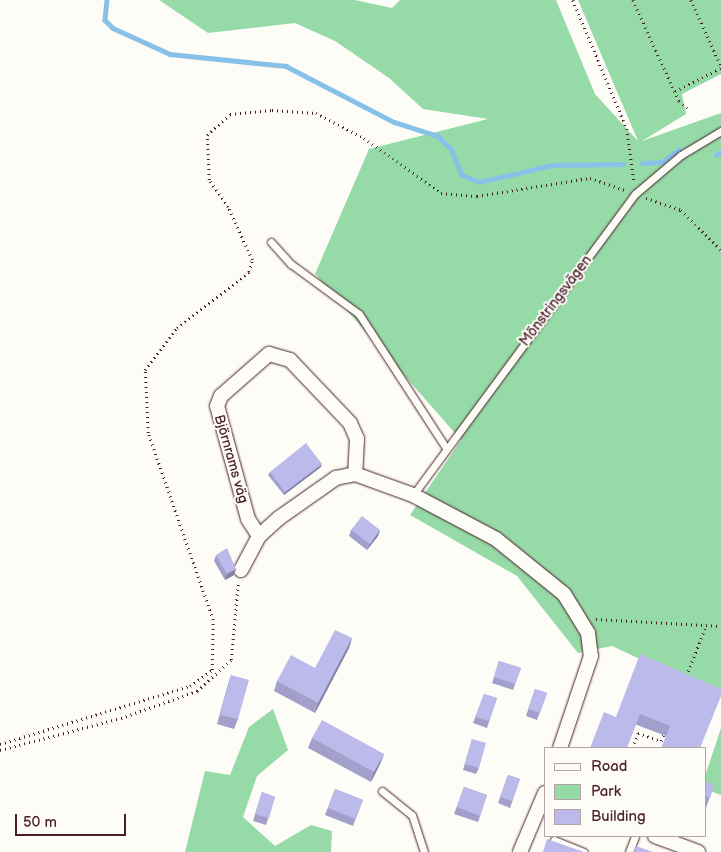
<!DOCTYPE html>
<html>
<head>
<meta charset="utf-8">
<style>
	body { margin:0 }
	#map { position:relative; width:721px; height:852px; overflow:hidden; background:#fdfcf7; font-family:"Balsamiq Sans",sans-serif }
	div>[style] { position:absolute }
	.green>* { inset:0; background:#96dba7 }
	.stream>* { height:4.5px; margin:-2.25px; padding:0 2.25px; transform-origin:2.25px; border-radius:2.25px; background:#88c1e7 }
	.path>* { height:2.5px; margin-top:-1.25px; transform-origin:0; background:repeating-linear-gradient(90deg,#4a1f2b 0 1px,transparent 0 5px) }
	.roads { filter:drop-shadow(0 0 1px #4a1f2b) drop-shadow(0 0 1px #4a1f2b) }
	.lane>* { height:7px; margin:-3.5px; padding:0 3.5px; transform-origin:3.5px; border-radius:3.5px; background:#fdfcf7 }
	.street>* { height:14px; margin:-7px; padding:0 7px; transform-origin:7px; border-radius:7px; background:#fdfcf7 }
	.wall>* { inset:0; background:#a29fca }
	.shaded-wall>* { inset:0; background:#8482a4 }
	.building>* { inset:0; background:#bcb9eb }
	span { translate:-50% -50%; white-space:nowrap; text-align:center; line-height:1.15; -webkit-text-stroke:4px #fdfcf7; paint-order:stroke }
	.street-label { font-size:14px; color:#4a1f2b }
	.legend { position:absolute; left:544px; top:747px; width:162px; height:90px; box-sizing:border-box; background:#fdfcf7; border:1px solid #b5a4a5; margin:0; padding:6px 9px; list-style:none; font-size:15px; color:#4a1f2b }
	.legend li { display:flex; align-items:center; gap:10px; height:25px }
	.legend b { width:25px; border:1px solid #b5a4a5 }
	.scale { position:absolute; left:15px; top:814px; width:111px; height:22px; box-sizing:border-box; border:2px solid #4a1f2b; border-top:0; padding-left:6px; font-size:15px; line-height:18px; white-space:nowrap; color:#4a1f2b; -webkit-text-stroke:4px #fdfcf7; paint-order:stroke }
</style>
</head>
<body>
<div id="map">
	<div class="green">
		<i style="clip-path:polygon(159px 0,355px 0,392px 8px,400px 0,556px 0,595px 94px,638px 141px,578px 0,721px 0,721px 74px,682px 94px,686px 114px,642px 141px,721px 113px,721px 697px,612px 646px,578px 653px,517px 576px,410px 515px,461px 440px,315px 274px,369px 149px,488px 119px,423px 109px,389px 78px,335px 41px,295px 23px,208px 33px)"></i>
		<i style="clip-path:polygon(273px 709px,288px 750px,257px 776px,243px 817px,275px 846px,311px 825px,332px 831px,331px 852px,185px 852px,205px 771px,230px 775px,249px 727px)"></i>
		<i style="clip-path:polygon(721px 728px,721px 795px,705px 789px,705px 776px)"></i>
	</div>
	<div class="stream">
		<i style="left:107px;top:0;width:20px;rotate:96deg"></i>
		<i style="left:105px;top:20px;width:11px;rotate:45deg"></i>
		<i style="left:113px;top:28px;width:63px;rotate:24.5deg"></i>
		<i style="left:170px;top:54px;width:117px;rotate:5.9deg"></i>
		<i style="left:286px;top:66px;width:122px;rotate:27.4deg"></i>
		<i style="left:394px;top:122px;width:46px;rotate:17.7deg"></i>
		<i style="left:438px;top:136px;width:18px;rotate:45deg"></i>
		<i style="left:451px;top:149px;width:28px;rotate:67deg"></i>
		<i style="left:462px;top:175px;width:18px;rotate:22deg"></i>
		<i style="left:479px;top:182px;width:76px;rotate:-12.9deg"></i>
		<i style="left:553px;top:165px;width:70px;rotate:-0.8deg"></i>
		<i style="left:716px;top:155px;width:6px;rotate:-31deg"></i>
		<i style="left:642px;top:163px;width:20px;rotate:-3deg"></i>
		<i style="left:662px;top:162px;width:21px;rotate:-37deg"></i>
	</div>
	<div class="path">
		<i style="left:573px;top:0;width:140px;rotate:67.3deg"></i>
		<i style="left:627px;top:129px;width:52px;rotate:82.3deg"></i>
		<i style="left:633px;top:0;width:111px;rotate:65.5deg"></i>
		<i style="left:679px;top:101px;width:11px;rotate:41deg"></i>
		<i style="left:691px;top:0;width:72px;rotate:65.6deg"></i>
		<i style="left:675px;top:91px;width:51px;rotate:-26.6deg"></i>
		<i style="left:646px;top:198px;width:37px;rotate:19deg"></i>
		<i style="left:681px;top:210px;width:57px;rotate:45deg"></i>
		<i style="left:596px;top:619px;width:125px;rotate:3.2deg"></i>
		<i style="left:686px;top:676px;width:54px;rotate:-68.2deg"></i>
		<i style="left:0;top:744px;width:199px;rotate:-17deg"></i>
		<i style="left:190px;top:686px;width:27px;rotate:-36deg"></i>
		<i style="left:212px;top:670px;width:50px;rotate:-88.9deg"></i>
		<i style="left:213px;top:620px;width:198px;rotate:-109.2deg"></i>
		<i style="left:148px;top:433px;width:63px;rotate:-92.7deg"></i>
		<i style="left:145px;top:370px;width:53px;rotate:-52.7deg"></i>
		<i style="left:177px;top:328px;width:91px;rotate:-37.9deg"></i>
		<i style="left:249px;top:272px;width:12px;rotate:-76deg"></i>
		<i style="left:252px;top:260px;width:58px;rotate:-114.4deg"></i>
		<i style="left:228px;top:207px;width:33px;rotate:-125deg"></i>
		<i style="left:209px;top:180px;width:45px;rotate:-92.5deg"></i>
		<i style="left:207px;top:135px;width:31px;rotate:-42deg"></i>
		<i style="left:230px;top:114px;width:42px;rotate:-5.4deg"></i>
		<i style="left:272px;top:110px;width:44px;rotate:3.9deg"></i>
		<i style="left:316px;top:113px;width:54px;rotate:27.5deg"></i>
		<i style="left:364px;top:138px;width:95px;rotate:35.5deg"></i>
		<i style="left:441px;top:193px;width:36px;rotate:5deg"></i>
		<i style="left:477px;top:196px;width:114px;rotate:-9.1deg"></i>
		<i style="left:590px;top:178px;width:36px;rotate:19deg"></i>
		<i style="left:632px;top:748px;width:16px;rotate:-68deg"></i>
		<i style="left:638px;top:733px;width:24px;rotate:19deg"></i>
		<i style="left:661px;top:741px;width:8px;rotate:-67deg"></i>
		<i style="left:0;top:750px;width:125px;rotate:-14.8deg"></i>
		<i style="left:121px;top:718px;width:81px;rotate:-19.6deg"></i>
		<i style="left:197px;top:691px;width:46px;rotate:-42.4deg"></i>
		<i style="left:231px;top:660px;width:76px;rotate:-84.7deg"></i>
	</div>
	<div class="roads">
		<div class="lane">
			<i style="left:271px;top:242px;width:30px;rotate:48deg"></i>
			<i style="left:291px;top:264px;width:84px;rotate:36.3deg"></i>
			<i style="left:359px;top:314px;width:160px;rotate:57deg"></i>
			<i style="left:413px;top:495px;width:374px;rotate:-53.6deg"></i>
			<i style="left:635px;top:194px;width:60px;rotate:-40.3deg"></i>
			<i style="left:681px;top:155px;width:47px;rotate:-31deg"></i>
			<i style="left:382px;top:791px;width:38px;rotate:39deg"></i>
			<i style="left:412px;top:815px;width:39px;rotate:72deg"></i>
			<i style="left:554px;top:840px;width:32px;rotate:22deg"></i>
			<i style="left:629px;top:852px;width:17px;rotate:-69deg"></i>
		</div>
		<div class="street">
			<i style="left:259px;top:536px;width:20px;rotate:-123deg"></i>
			<i style="left:248px;top:519px;width:117px;rotate:-105.3deg"></i>
			<i style="left:217px;top:406px;width:11px;rotate:-68deg"></i>
			<i style="left:221px;top:396px;width:64px;rotate:-41.2deg"></i>
			<i style="left:269px;top:354px;width:22px;rotate:16deg"></i>
			<i style="left:290px;top:360px;width:87px;rotate:46.4deg"></i>
			<i style="left:350px;top:423px;width:17px;rotate:66deg"></i>
			<i style="left:357px;top:439px;width:35px;rotate:93deg"></i>
			<i style="left:241px;top:570px;width:38px;rotate:-62deg"></i>
			<i style="left:259px;top:536px;width:27px;rotate:-42deg"></i>
			<i style="left:279px;top:518px;width:70px;rotate:-35.1deg"></i>
			<i style="left:336px;top:478px;width:19px;rotate:-12deg"></i>
			<i style="left:355px;top:474px;width:62px;rotate:19.9deg"></i>
			<i style="left:413px;top:495px;width:94px;rotate:27.9deg"></i>
			<i style="left:496px;top:539px;width:87px;rotate:39deg"></i>
			<i style="left:564px;top:594px;width:46px;rotate:58.4deg"></i>
			<i style="left:588px;top:633px;width:23px;rotate:83deg"></i>
			<i style="left:591px;top:656px;width:97px;rotate:108.6deg"></i>
			<i style="left:655px;top:836px;width:46px;rotate:20.4deg"></i>
			<i style="left:520px;top:852px;width:64px;rotate:-67deg"></i>
		</div>
	</div>
	<div class="wall">
		<i style="clip-path:polygon(321px 467px,284px 495px,268px 475px,270px 472px)"></i>
		<i style="clip-path:polygon(351px 530px,380px 530px,378px 536px,367px 550px,349px 536px)"></i>
		<i style="clip-path:polygon(216px 555px,236px 569px,234px 575px,225px 580px,214px 561px)"></i>
		<i style="clip-path:polygon(352px 638px,349px 648px,315px 713px,274px 691px,277px 681px,315px 668px)"></i>
		<i style="clip-path:polygon(499px 661px,521px 668px,513px 690px,492px 683px)"></i>
		<i style="clip-path:polygon(231px 675px,238px 719px,234px 729px,217px 724px,228px 684px)"></i>
		<i style="clip-path:polygon(535px 689px,547px 693px,537px 720px,526px 716px)"></i>
		<i style="clip-path:polygon(721px 689px,666px 736px,616px 717px)"></i>
		<i style="clip-path:polygon(484px 694px,497px 698px,487px 728px,473px 723px)"></i>
		<i style="clip-path:polygon(312px 738px,384px 754px,380px 764px,371px 782px,308px 748px)"></i>
		<i style="clip-path:polygon(472px 739px,479px 768px,476px 774px,463px 770px)"></i>
		<i style="clip-path:polygon(508px 775px,520px 779px,510px 808px,498px 803px)"></i>
		<i style="clip-path:polygon(705px 782px,714px 785px,706px 808px,705px 808px)"></i>
		<i style="clip-path:polygon(464px 787px,487px 795px,478px 822px,454px 814px)"></i>
		<i style="clip-path:polygon(335px 789px,363px 800px,353px 826px,325px 815px)"></i>
		<i style="clip-path:polygon(262px 792px,275px 797px,266px 825px,253px 821px)"></i>
	</div>
	<div class="shaded-wall">
		<i style="clip-path:polygon(322px 464px,321px 467px,284px 495px,285px 492px)"></i>
		<i style="clip-path:polygon(380px 530px,378px 536px,367px 550px,370px 544px)"></i>
		<i style="clip-path:polygon(236px 569px,234px 575px,225px 580px,227px 574px)"></i>
		<i style="clip-path:polygon(352px 638px,349px 648px,315px 713px,318px 703px)"></i>
		<i style="clip-path:polygon(384px 754px,380px 764px,371px 782px,374px 772px)"></i>
	</div>
	<div class="building">
		<i style="clip-path:polygon(306px 443px,322px 464px,285px 492px,270px 472px)"></i>
		<i style="clip-path:polygon(362px 516px,380px 530px,370px 544px,351px 530px)"></i>
		<i style="clip-path:polygon(227px 548px,236px 569px,227px 574px,216px 555px)"></i>
		<i style="clip-path:polygon(335px 630px,352px 638px,318px 703px,277px 681px,291px 655px,315px 668px)"></i>
		<i style="clip-path:polygon(640px 654px,721px 689px,721px 696px,700px 748px,661px 748px,670px 726px,640px 714px,627px 748px,590px 748px,604px 712px,616px 717px)"></i>
		<i style="clip-path:polygon(499px 661px,521px 668px,515px 684px,494px 677px)"></i>
		<i style="clip-path:polygon(231px 675px,249px 680px,238px 719px,220px 715px)"></i>
		<i style="clip-path:polygon(535px 689px,547px 693px,540px 713px,528px 709px)"></i>
		<i style="clip-path:polygon(484px 694px,497px 698px,489px 721px,476px 717px)"></i>
		<i style="clip-path:polygon(322px 720px,384px 754px,374px 772px,312px 738px)"></i>
		<i style="clip-path:polygon(472px 739px,486px 743px,479px 768px,465px 764px)"></i>
		<i style="clip-path:polygon(508px 775px,520px 779px,512px 801px,500px 797px)"></i>
		<i style="clip-path:polygon(705px 782px,714px 785px,710px 798px,705px 796px)"></i>
		<i style="clip-path:polygon(464px 787px,487px 795px,480px 816px,457px 807px)"></i>
		<i style="clip-path:polygon(335px 789px,363px 800px,355px 819px,328px 808px)"></i>
		<i style="clip-path:polygon(262px 792px,275px 797px,269px 818px,255px 814px)"></i>
		<i style="clip-path:polygon(547px 839px,584px 852px,543px 852px)"></i>
		<i style="clip-path:polygon(636px 846px,653px 852px,634px 852px)"></i>
	</div>
	<div class="street-label">
		<span style="left:556px;top:301px;rotate:-53deg">Mönstringsvägen</span>
		<span style="left:231px;top:459px;rotate:74deg">Björnrams väg</span>
	</div>
	<ul class="legend">
	<li><b style="height:6px;background:#fdfcf7"></b>Road</li>
	<li><b style="height:14px;background:#96dba7"></b>Park</li>
	<li><b style="height:14px;background:#bcb9eb"></b>Building</li>
	</ul>
	<div class="scale">50 m</div>
</div>
</body>
</html>
